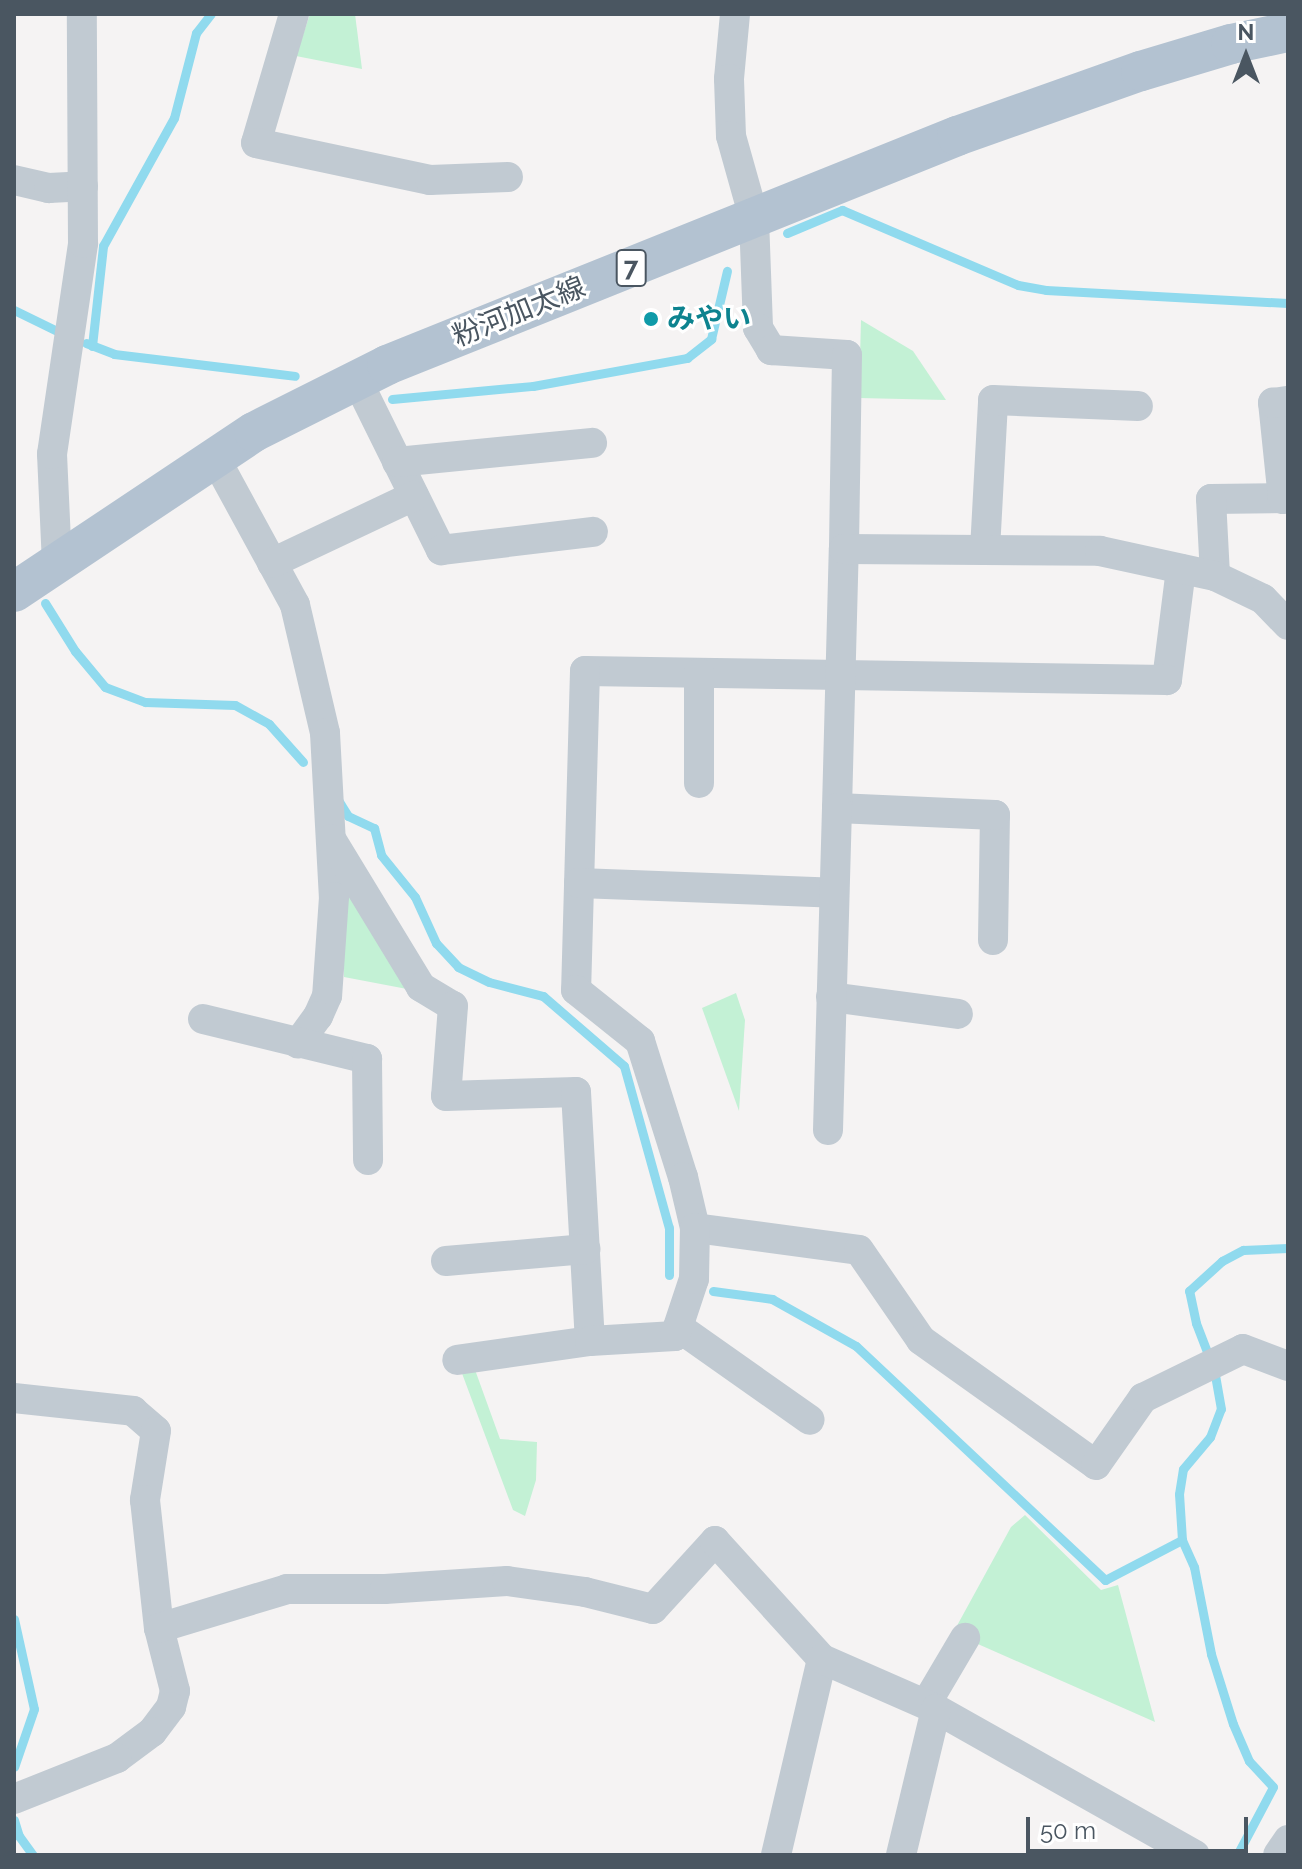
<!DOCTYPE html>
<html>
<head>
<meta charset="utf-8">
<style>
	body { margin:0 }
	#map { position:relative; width:1302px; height:1869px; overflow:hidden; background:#f5f3f3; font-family:Raleway,"Noto Sans JP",sans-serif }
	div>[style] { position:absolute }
	.green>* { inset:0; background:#c3f1d5 }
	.stream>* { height:9px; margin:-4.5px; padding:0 4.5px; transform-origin:4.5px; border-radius:4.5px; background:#90daee }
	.minor>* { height:30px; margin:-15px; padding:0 15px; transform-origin:15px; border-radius:15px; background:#c1cad2 }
	.major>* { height:40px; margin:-20px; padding:0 20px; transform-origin:20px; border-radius:20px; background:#b3c2d1 }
	.dots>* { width:22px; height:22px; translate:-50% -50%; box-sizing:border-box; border:4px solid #fff; border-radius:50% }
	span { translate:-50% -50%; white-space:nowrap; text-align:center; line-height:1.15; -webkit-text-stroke:6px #fff; paint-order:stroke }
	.shield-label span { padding:2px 6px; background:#fff; border:2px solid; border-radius:6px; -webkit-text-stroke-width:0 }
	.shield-label { font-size:26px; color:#4a5661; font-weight:700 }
	.street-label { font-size:28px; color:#4a5661 }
	.culture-label { font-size:28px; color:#0d838f; font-weight:700 }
	.left { translate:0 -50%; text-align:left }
	.frame { position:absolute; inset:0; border:16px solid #4a5661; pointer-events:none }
	.north { position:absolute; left:1206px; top:16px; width:80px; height:80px; -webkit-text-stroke:6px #fff; paint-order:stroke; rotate:0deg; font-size:22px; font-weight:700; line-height:32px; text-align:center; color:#4a5661 }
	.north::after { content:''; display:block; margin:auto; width:28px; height:36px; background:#4a5661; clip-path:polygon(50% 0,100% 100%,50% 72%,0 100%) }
	.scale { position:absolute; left:1026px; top:1817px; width:222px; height:36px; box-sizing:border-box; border:4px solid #4a5661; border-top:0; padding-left:10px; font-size:24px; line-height:28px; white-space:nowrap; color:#4a5661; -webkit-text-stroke:6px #fff; paint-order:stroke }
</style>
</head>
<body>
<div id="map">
	<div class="green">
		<i style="clip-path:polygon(310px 14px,355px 14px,362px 69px,296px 56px)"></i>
		<i style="clip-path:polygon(861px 320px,913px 351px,946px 400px,859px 398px)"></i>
		<i style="clip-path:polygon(342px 882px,407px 989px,344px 977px)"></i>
		<i style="clip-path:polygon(736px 993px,745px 1020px,739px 1111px,702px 1008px)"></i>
		<i style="clip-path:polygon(474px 1367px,500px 1439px,537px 1442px,536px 1480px,525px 1516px,513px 1510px,460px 1368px)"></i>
		<i style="clip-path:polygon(1025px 1515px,1101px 1590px,1118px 1585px,1155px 1722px,953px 1633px,1011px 1527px)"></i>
	</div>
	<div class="stream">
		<i style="left:787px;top:233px;width:60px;rotate:-22.7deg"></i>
		<i style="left:842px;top:210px;width:191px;rotate:23.1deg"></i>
		<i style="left:1018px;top:285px;width:28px;rotate:10deg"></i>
		<i style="left:1046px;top:290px;width:242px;rotate:3.1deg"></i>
		<i style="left:14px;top:310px;width:57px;rotate:26.1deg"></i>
		<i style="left:86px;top:343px;width:30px;rotate:21deg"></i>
		<i style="left:114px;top:354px;width:182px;rotate:6.9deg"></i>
		<i style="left:92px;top:346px;width:101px;rotate:-83.7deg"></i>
		<i style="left:103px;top:246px;width:146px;rotate:-61deg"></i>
		<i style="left:174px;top:118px;width:88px;rotate:-75.5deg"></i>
		<i style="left:196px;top:33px;width:24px;rotate:-52deg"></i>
		<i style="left:392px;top:399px;width:142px;rotate:-5.3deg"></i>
		<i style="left:533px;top:386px;width:157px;rotate:-10.3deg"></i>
		<i style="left:687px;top:358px;width:31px;rotate:-38deg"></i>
		<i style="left:711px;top:339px;width:70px;rotate:-76.8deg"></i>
		<i style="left:45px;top:603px;width:57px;rotate:58deg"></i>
		<i style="left:75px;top:651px;width:47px;rotate:50.2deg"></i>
		<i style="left:105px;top:687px;width:43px;rotate:20.6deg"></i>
		<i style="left:145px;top:702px;width:90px;rotate:1.9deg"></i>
		<i style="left:235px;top:705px;width:39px;rotate:29deg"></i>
		<i style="left:269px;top:724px;width:51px;rotate:48.2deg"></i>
		<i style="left:338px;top:800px;width:19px;rotate:58deg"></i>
		<i style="left:348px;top:816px;width:29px;rotate:25deg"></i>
		<i style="left:374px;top:828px;width:28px;rotate:75deg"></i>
		<i style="left:381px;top:855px;width:54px;rotate:51deg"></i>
		<i style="left:415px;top:897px;width:51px;rotate:65.5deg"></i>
		<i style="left:436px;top:943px;width:33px;rotate:47deg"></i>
		<i style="left:458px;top:967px;width:34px;rotate:26deg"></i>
		<i style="left:489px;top:982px;width:56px;rotate:14.5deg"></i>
		<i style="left:543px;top:996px;width:107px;rotate:40.8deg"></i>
		<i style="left:624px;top:1066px;width:168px;rotate:74.5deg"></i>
		<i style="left:669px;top:1228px;width:47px;rotate:90deg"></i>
		<i style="left:713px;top:1291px;width:60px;rotate:7.7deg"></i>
		<i style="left:772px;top:1299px;width:96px;rotate:29.2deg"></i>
		<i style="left:856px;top:1346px;width:342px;rotate:43.2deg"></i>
		<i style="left:1105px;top:1580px;width:87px;rotate:-27.5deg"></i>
		<i style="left:1182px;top:1540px;width:30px;rotate:66deg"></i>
		<i style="left:1194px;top:1567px;width:89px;rotate:78.9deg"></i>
		<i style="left:1211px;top:1654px;width:73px;rotate:72.6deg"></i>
		<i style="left:1233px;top:1724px;width:40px;rotate:66.6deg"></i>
		<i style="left:1249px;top:1761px;width:35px;rotate:47deg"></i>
		<i style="left:1273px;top:1787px;width:77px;rotate:117.9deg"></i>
		<i style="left:1182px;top:1540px;width:46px;rotate:-93.7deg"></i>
		<i style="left:1179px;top:1494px;width:25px;rotate:-81deg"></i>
		<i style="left:1183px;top:1469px;width:42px;rotate:-49.8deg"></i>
		<i style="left:1210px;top:1437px;width:30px;rotate:-69deg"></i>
		<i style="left:1221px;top:1409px;width:40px;rotate:-100deg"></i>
		<i style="left:1214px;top:1370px;width:50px;rotate:-111deg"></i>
		<i style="left:1196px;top:1323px;width:33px;rotate:-102deg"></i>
		<i style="left:1189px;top:1291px;width:45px;rotate:-42.3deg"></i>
		<i style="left:1222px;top:1261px;width:24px;rotate:-28deg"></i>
		<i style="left:1243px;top:1250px;width:45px;rotate:-2.5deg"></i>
		<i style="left:14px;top:1619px;width:92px;rotate:77.5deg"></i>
		<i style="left:34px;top:1709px;width:61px;rotate:109deg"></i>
		<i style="left:14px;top:1820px;width:17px;rotate:73deg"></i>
		<i style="left:19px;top:1836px;width:24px;rotate:54deg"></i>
	</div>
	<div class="minor">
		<i style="left:294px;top:14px;width:134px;rotate:106.4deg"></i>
		<i style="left:256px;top:143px;width:178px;rotate:12deg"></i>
		<i style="left:430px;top:180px;width:78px;rotate:-2.2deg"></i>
		<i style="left:735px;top:14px;width:65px;rotate:95.3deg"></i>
		<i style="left:729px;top:79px;width:57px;rotate:88deg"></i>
		<i style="left:731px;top:136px;width:85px;rotate:74.3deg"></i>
		<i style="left:754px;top:218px;width:110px;rotate:87.9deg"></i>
		<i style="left:758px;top:328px;width:26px;rotate:59deg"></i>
		<i style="left:771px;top:350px;width:76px;rotate:3.8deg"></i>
		<i style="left:847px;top:355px;width:194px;rotate:90.9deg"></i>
		<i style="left:14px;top:180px;width:36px;rotate:13deg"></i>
		<i style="left:49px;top:188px;width:34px;rotate:-3deg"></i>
		<i style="left:357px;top:380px;width:190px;rotate:63.7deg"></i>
		<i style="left:441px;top:550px;width:153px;rotate:-6.8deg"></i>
		<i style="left:215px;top:458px;width:167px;rotate:61.4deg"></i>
		<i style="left:295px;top:605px;width:131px;rotate:76.8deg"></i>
		<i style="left:325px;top:733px;width:164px;rotate:86.9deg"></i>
		<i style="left:334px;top:897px;width:99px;rotate:94deg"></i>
		<i style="left:327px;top:996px;width:22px;rotate:114deg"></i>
		<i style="left:318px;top:1016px;width:34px;rotate:126deg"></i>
		<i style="left:397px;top:462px;width:196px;rotate:-5.6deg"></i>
		<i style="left:1288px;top:498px;width:77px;rotate:179.3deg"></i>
		<i style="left:1211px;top:499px;width:77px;rotate:87deg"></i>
		<i style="left:1215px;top:576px;width:53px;rotate:25.6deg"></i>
		<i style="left:1263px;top:599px;width:36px;rotate:46deg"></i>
		<i style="left:1283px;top:499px;width:97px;rotate:-95.9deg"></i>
		<i style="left:1273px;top:403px;width:15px;rotate:-8deg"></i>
		<i style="left:985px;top:550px;width:150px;rotate:-86.9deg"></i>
		<i style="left:993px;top:400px;width:145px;rotate:2.4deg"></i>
		<i style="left:272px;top:563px;width:157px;rotate:-25.3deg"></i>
		<i style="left:57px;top:564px;width:110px;rotate:-92.6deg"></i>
		<i style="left:52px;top:454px;width:213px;rotate:-81.6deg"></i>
		<i style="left:83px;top:243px;width:229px;rotate:-90.3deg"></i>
		<i style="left:1181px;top:569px;width:112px;rotate:97.2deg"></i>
		<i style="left:1167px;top:680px;width:582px;rotate:-179.11deg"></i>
		<i style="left:585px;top:671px;width:319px;rotate:91.6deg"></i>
		<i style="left:576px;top:990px;width:82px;rotate:38.6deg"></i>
		<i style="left:640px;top:1041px;width:143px;rotate:72.5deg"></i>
		<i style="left:683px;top:1177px;width:52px;rotate:76.8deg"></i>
		<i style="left:695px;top:1228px;width:165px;rotate:7.6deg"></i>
		<i style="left:859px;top:1250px;width:109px;rotate:55.4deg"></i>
		<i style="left:921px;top:1340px;width:215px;rotate:35.5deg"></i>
		<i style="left:1096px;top:1465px;width:82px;rotate:-55deg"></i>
		<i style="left:1143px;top:1398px;width:111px;rotate:-26.1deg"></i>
		<i style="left:1243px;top:1349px;width:48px;rotate:20.7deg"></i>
		<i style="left:699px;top:673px;width:110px;rotate:90deg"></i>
		<i style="left:331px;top:839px;width:173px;rotate:58.7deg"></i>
		<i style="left:421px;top:987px;width:37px;rotate:31deg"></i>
		<i style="left:453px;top:1006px;width:90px;rotate:94.4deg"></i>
		<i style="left:446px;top:1096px;width:130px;rotate:-1.8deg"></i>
		<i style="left:576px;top:1092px;width:249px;rotate:86.8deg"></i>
		<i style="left:590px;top:1341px;width:134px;rotate:171.9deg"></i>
		<i style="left:579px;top:883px;width:255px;rotate:2.2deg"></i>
		<i style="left:993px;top:940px;width:125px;rotate:-89.1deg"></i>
		<i style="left:995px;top:815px;width:158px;rotate:-177.5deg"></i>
		<i style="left:837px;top:808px;width:259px;rotate:-88.5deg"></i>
		<i style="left:844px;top:549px;width:256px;rotate:0.4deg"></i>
		<i style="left:1100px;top:551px;width:118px;rotate:12.3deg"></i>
		<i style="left:831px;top:997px;width:128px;rotate:7.6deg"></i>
		<i style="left:203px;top:1019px;width:169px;rotate:13.7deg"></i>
		<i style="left:367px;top:1059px;width:101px;rotate:89.4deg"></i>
		<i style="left:828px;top:1130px;width:322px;rotate:-88.4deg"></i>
		<i style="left:446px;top:1261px;width:140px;rotate:-4.9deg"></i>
		<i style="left:678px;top:1327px;width:161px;rotate:35.2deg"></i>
		<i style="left:590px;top:1341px;width:85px;rotate:-3.4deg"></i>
		<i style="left:675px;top:1336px;width:60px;rotate:-71.6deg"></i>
		<i style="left:694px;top:1279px;width:51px;rotate:-88.9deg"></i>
		<i style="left:14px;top:1398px;width:120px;rotate:6.2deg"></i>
		<i style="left:133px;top:1411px;width:30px;rotate:41deg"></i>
		<i style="left:156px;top:1431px;width:70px;rotate:99.1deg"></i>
		<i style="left:145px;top:1500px;width:129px;rotate:83.8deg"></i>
		<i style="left:159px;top:1628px;width:65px;rotate:75.7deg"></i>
		<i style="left:175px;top:1691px;width:16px;rotate:104deg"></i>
		<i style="left:171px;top:1707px;width:31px;rotate:127deg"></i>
		<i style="left:152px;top:1732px;width:44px;rotate:143.4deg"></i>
		<i style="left:117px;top:1758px;width:111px;rotate:158.3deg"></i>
		<i style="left:159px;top:1628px;width:134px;rotate:-16.9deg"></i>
		<i style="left:287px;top:1589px;width:98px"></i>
		<i style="left:385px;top:1589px;width:122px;rotate:-3.8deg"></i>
		<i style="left:507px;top:1581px;width:79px;rotate:8deg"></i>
		<i style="left:585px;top:1592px;width:70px;rotate:14deg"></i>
		<i style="left:653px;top:1609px;width:92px;rotate:-47.6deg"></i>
		<i style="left:715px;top:1541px;width:159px;rotate:47.8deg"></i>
		<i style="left:926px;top:1704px;width:77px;rotate:-59.4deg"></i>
		<i style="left:776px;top:1855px;width:201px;rotate:-76.8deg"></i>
		<i style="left:822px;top:1659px;width:124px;rotate:23.7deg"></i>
		<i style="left:936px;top:1709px;width:297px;rotate:29.4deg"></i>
		<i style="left:901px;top:1855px;width:150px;rotate:-76.5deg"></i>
		<i style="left:1278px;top:1855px;width:18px;rotate:-56deg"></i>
	</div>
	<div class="major">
		<i style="left:14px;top:592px;width:288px;rotate:-33.7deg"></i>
		<i style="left:254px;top:432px;width:149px;rotate:-26.7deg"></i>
		<i style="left:387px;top:365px;width:614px;rotate:-21.89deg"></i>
		<i style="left:957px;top:136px;width:195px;rotate:-19.5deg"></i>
		<i style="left:1141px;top:71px;width:94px;rotate:-16.7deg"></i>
		<i style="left:1231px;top:44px;width:58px;rotate:-11.9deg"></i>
	</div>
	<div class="dots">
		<i style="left:651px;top:319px;background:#0f9aa8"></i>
	</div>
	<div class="shield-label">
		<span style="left:631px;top:268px">7</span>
	</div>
	<div class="street-label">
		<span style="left:519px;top:312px;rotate:-22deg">粉河加太線</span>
	</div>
	<div class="culture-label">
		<span class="left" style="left:667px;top:319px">みやい</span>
	</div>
	<div class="frame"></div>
	<div class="north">N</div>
	<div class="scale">50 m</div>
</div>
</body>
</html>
